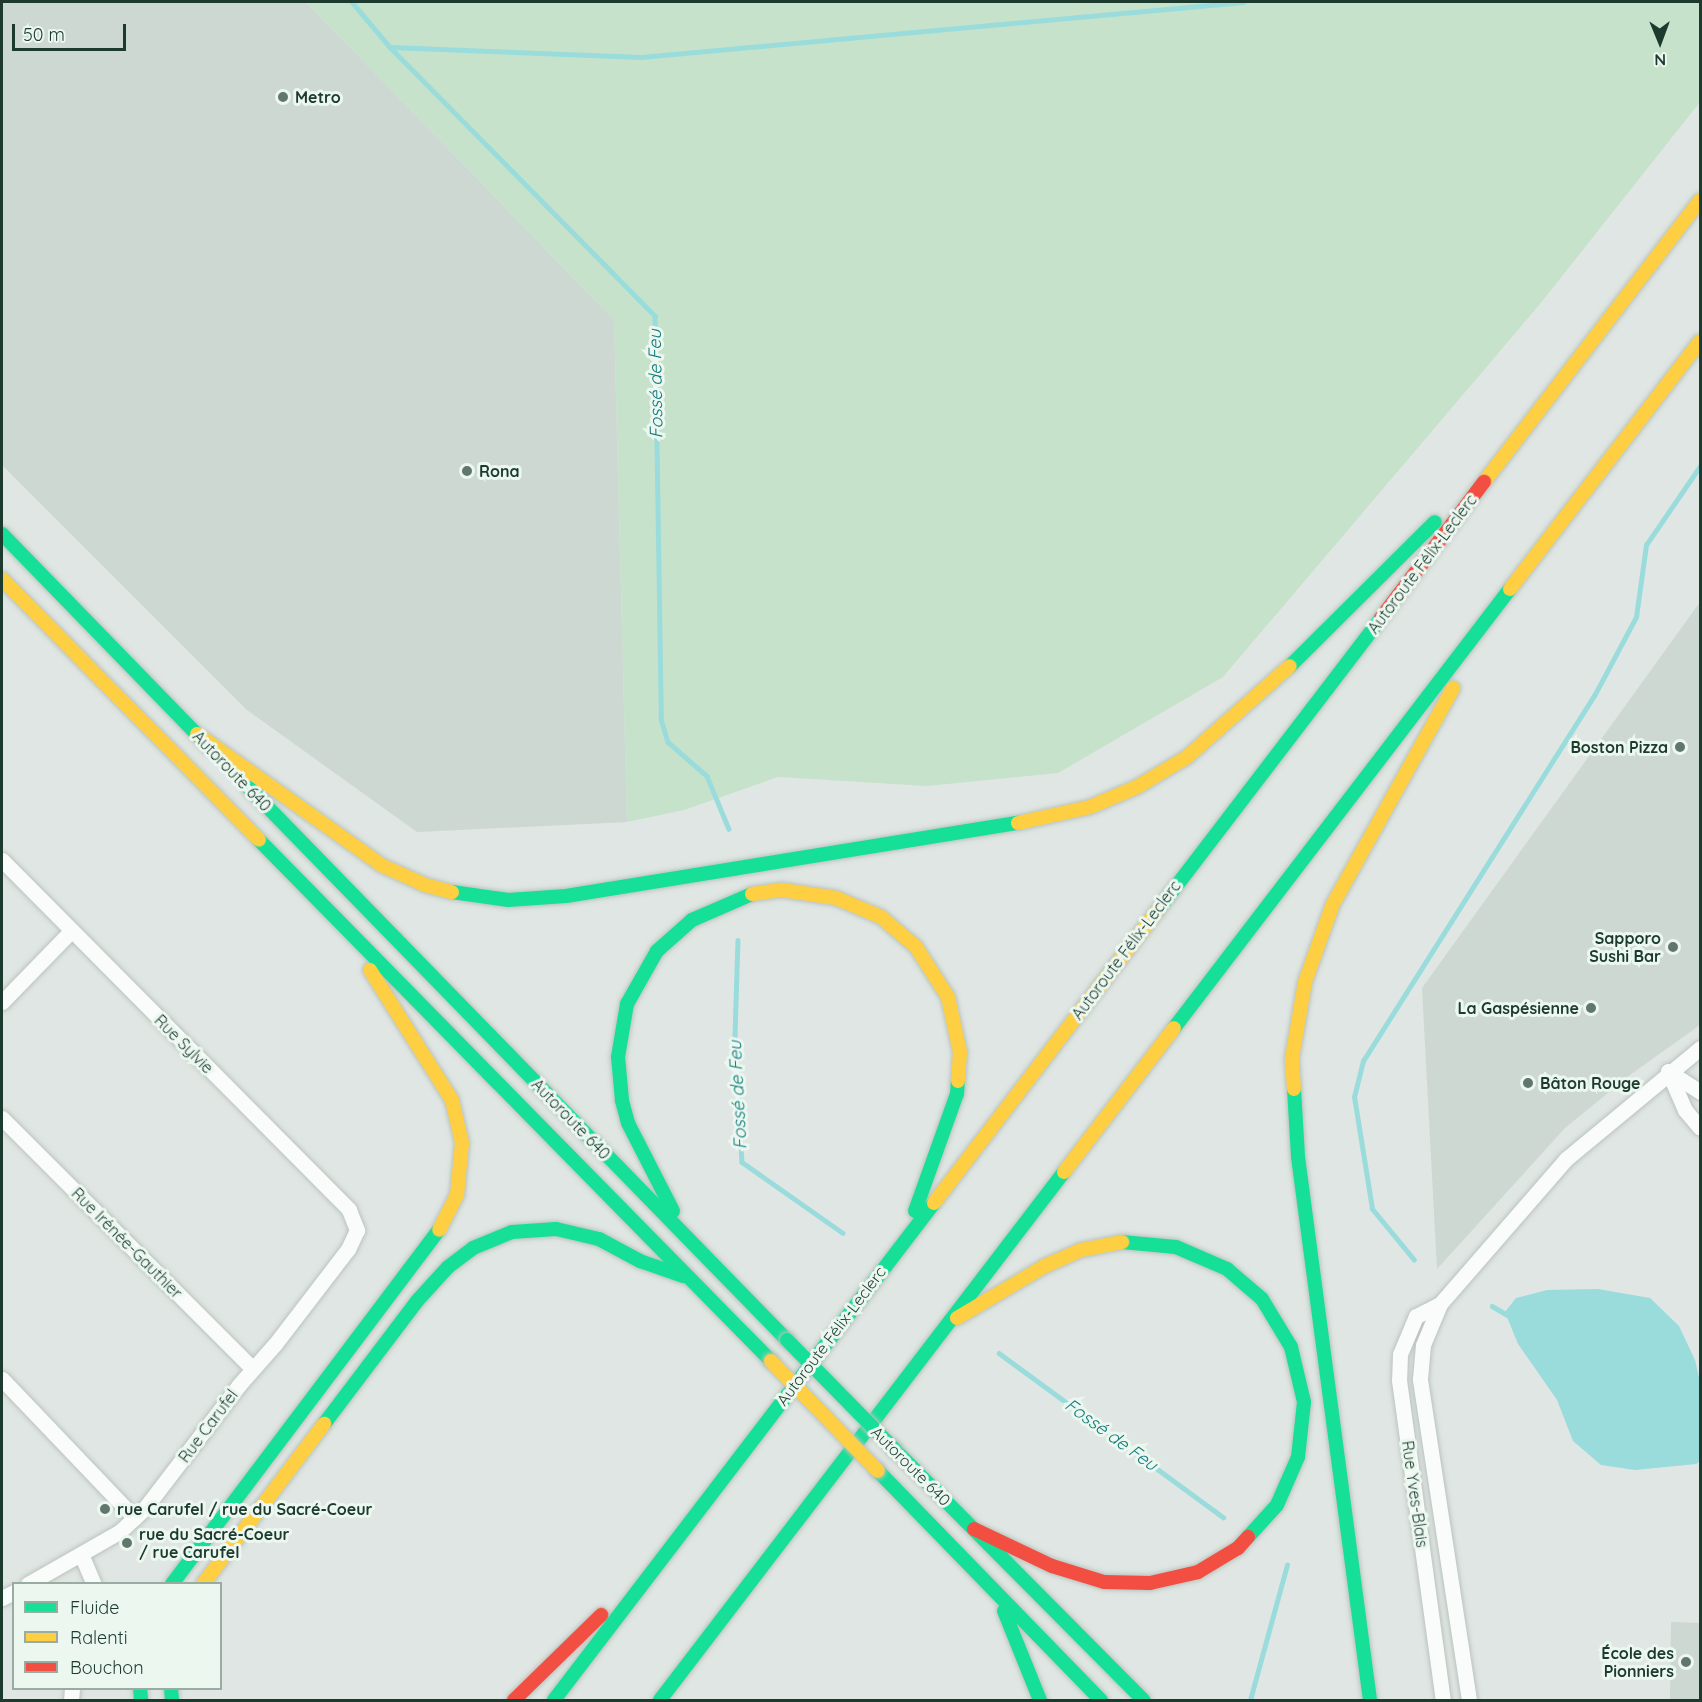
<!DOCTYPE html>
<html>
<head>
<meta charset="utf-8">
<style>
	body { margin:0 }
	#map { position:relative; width:1702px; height:1702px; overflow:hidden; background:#e0e6e3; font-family:Quicksand,sans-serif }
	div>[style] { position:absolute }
	.built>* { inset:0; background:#cdd8d2 }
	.green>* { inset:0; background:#c7e2cb }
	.water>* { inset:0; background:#9adcdb }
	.stream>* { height:4.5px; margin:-2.25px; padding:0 2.25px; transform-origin:2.25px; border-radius:2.25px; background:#9adcdb }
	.roads { filter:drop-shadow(0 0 2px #bac4bf) drop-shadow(0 0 2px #bac4bf) }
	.street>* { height:15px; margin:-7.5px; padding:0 7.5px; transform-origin:7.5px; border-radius:7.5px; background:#fafbfb }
	.fast>* { height:14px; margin:-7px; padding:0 7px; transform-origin:7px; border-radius:7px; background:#16e098 }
	.slow>* { height:14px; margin:-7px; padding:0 7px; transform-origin:7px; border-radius:7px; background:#ffcf43 }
	.jam>* { height:14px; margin:-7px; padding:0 7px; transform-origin:7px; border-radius:7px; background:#f24e42 }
	.bridges { filter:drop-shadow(0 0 2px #bac4bf) drop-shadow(0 0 2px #bac4bf) }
	.fast-bridge>* { height:14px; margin:-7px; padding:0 7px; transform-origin:7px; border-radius:7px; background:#16e098 }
	.slow-bridge>* { height:14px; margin:-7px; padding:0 7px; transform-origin:7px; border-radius:7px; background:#ffcf43 }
	.dots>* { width:16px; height:16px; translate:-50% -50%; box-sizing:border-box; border:3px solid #ecf7f0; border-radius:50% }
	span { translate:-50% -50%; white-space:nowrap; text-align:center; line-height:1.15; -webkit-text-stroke:6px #ecf7f0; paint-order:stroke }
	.poi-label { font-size:16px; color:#1c3b2e; font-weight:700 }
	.left { translate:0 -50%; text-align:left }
	.right { translate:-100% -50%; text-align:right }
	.street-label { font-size:16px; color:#1c3b2e }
	.water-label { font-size:18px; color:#117b7c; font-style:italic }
	.frame { position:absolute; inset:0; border:3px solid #1c3b2e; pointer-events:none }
	.legend { position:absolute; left:12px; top:1582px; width:210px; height:108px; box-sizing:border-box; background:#ecf7f0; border:2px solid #99aca2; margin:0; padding:8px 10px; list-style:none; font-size:18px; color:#1c3b2e }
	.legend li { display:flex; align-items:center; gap:12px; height:30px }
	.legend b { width:30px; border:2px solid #99aca2 }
	.north { position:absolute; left:1630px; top:12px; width:60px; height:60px; -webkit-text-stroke:4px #ecf7f0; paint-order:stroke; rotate:179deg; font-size:16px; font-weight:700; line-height:24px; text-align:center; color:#1c3b2e }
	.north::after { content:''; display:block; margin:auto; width:21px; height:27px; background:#1c3b2e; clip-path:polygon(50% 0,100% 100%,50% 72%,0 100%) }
	.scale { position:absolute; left:12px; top:24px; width:114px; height:27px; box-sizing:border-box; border:3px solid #1c3b2e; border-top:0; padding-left:8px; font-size:18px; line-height:21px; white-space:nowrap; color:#1c3b2e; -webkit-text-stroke:4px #ecf7f0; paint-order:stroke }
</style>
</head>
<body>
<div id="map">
	<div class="built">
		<i style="clip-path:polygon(2px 2px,306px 2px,614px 320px,627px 822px,417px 832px,247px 710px,2px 465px)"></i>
		<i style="clip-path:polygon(1700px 602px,1700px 1025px,1630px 1075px,1565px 1128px,1437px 1269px,1422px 988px)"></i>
		<i style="clip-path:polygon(1671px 1622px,1700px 1623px,1700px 1700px,1670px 1700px)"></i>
	</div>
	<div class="green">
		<i style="clip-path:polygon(306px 2px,1700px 2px,1700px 102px,1540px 304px,1223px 677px,1058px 773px,927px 786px,778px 777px,684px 810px,627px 822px,614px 320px)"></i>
	</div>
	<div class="water">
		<i style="clip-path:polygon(1598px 1289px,1650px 1298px,1679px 1326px,1695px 1360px,1700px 1382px,1700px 1461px,1696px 1464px,1635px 1470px,1601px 1465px,1573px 1441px,1557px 1400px,1518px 1344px,1505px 1312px,1516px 1298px,1547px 1290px)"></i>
	</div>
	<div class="stream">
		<i style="left:352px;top:2px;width:59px;rotate:49.8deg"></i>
		<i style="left:390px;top:47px;width:378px;rotate:45.4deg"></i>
		<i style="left:655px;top:316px;width:403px;rotate:89.1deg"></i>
		<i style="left:661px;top:719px;width:24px;rotate:73deg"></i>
		<i style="left:668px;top:742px;width:52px;rotate:41.1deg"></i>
		<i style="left:707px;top:776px;width:57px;rotate:67.5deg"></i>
		<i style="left:390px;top:47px;width:251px;rotate:2.3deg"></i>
		<i style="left:641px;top:57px;width:605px;rotate:-5.22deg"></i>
		<i style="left:738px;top:940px;width:94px;rotate:91.8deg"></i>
		<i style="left:735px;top:1034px;width:128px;rotate:86.9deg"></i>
		<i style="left:742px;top:1162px;width:123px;rotate:35.1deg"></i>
		<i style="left:1414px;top:1260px;width:66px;rotate:-129.5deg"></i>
		<i style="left:1372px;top:1209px;width:113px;rotate:-99.1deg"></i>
		<i style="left:1354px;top:1097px;width:37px;rotate:-76deg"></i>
		<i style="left:1363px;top:1061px;width:432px;rotate:-57.7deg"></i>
		<i style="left:1594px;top:696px;width:89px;rotate:-62deg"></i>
		<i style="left:1636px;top:617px;width:73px;rotate:-82.1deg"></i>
		<i style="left:1646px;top:545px;width:96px;rotate:-55.6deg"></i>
		<i style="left:1492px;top:1306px;width:20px;rotate:30deg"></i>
		<i style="left:999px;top:1353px;width:278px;rotate:36.2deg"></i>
		<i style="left:1250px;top:1700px;width:140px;rotate:-74.7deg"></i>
	</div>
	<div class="roads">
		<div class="street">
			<i style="left:2px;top:860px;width:493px;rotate:45.2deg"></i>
			<i style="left:349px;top:1210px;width:22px;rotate:68deg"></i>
			<i style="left:357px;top:1230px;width:21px;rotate:115deg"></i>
			<i style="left:348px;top:1249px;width:120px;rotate:127.5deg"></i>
			<i style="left:275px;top:1344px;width:55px;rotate:131.3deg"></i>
			<i style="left:239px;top:1385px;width:155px;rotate:127.4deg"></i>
			<i style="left:145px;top:1508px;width:35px;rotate:137deg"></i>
			<i style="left:119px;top:1532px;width:105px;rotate:150.3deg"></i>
			<i style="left:2px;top:1002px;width:99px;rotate:-45.8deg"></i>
			<i style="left:1668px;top:1071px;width:43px;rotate:66.4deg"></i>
			<i style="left:1685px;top:1110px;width:23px;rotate:50deg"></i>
			<i style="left:1668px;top:1071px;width:38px;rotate:33deg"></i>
			<i style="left:2px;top:1118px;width:354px;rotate:45deg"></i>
			<i style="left:1440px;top:1304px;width:27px;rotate:153deg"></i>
			<i style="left:1416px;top:1316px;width:41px;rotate:112.8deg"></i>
			<i style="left:1400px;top:1354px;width:26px;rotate:92deg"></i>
			<i style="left:1399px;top:1380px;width:323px;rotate:82.2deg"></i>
			<i style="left:2px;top:1379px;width:192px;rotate:46.3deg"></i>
			<i style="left:81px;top:1554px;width:33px;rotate:67deg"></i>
			<i style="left:2px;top:1598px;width:13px;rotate:-27deg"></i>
			<i style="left:71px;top:1700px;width:12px;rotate:-85deg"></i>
			<i style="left:1469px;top:1700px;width:325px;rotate:-98.7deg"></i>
			<i style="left:1420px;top:1379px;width:34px;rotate:-85deg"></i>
			<i style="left:1423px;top:1345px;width:44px;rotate:-67.5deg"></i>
			<i style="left:1440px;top:1304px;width:192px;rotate:-49deg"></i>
			<i style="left:1566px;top:1159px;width:174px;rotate:-39.6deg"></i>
		</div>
		<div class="fast">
			<i style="left:2px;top:534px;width:298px;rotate:45.8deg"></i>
			<i style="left:1290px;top:666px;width:204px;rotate:-44.8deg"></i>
			<i style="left:249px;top:788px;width:771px;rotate:45.74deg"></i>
			<i style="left:259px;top:840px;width:730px;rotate:45.5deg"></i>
			<i style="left:452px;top:892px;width:57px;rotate:8.1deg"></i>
			<i style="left:508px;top:900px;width:58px;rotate:-3.9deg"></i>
			<i style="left:566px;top:896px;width:458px;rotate:-9.2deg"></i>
			<i style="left:1158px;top:910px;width:367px;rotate:-52.6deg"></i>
			<i style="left:1174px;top:1028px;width:553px;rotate:-52.57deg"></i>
			<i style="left:1294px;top:1089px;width:68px;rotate:86.6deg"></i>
			<i style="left:1298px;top:1157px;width:548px;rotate:82.45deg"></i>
			<i style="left:673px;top:1211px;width:99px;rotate:-117.1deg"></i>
			<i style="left:628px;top:1123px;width:24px;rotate:-105deg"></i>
			<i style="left:622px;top:1100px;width:43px;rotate:-95.3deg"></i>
			<i style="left:618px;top:1057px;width:54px;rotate:-80.4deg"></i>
			<i style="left:627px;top:1004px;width:61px;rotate:-60.5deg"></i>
			<i style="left:657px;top:951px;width:47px;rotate:-41.5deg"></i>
			<i style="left:692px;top:920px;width:65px;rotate:-23.4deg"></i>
			<i style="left:915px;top:1211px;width:124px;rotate:-70.3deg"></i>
			<i style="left:957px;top:1094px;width:13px;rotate:-86deg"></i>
			<i style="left:1122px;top:1242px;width:54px;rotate:5.3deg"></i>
			<i style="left:1176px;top:1247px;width:56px;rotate:23.3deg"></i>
			<i style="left:1227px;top:1269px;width:46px;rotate:40.6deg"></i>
			<i style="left:1262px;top:1299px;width:56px;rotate:58.9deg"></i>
			<i style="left:1291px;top:1347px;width:57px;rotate:76.7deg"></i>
			<i style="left:1304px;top:1402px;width:55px;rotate:96.2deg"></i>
			<i style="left:1298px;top:1457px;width:52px;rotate:113.6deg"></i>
			<i style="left:1277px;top:1505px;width:43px;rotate:132.2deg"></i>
			<i style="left:324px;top:1424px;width:154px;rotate:-52.9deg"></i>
			<i style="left:417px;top:1301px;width:46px;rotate:-47.6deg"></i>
			<i style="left:448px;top:1267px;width:31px;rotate:-37deg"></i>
			<i style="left:473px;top:1248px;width:42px;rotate:-22.3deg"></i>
			<i style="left:512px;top:1232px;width:44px;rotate:-3.9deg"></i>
			<i style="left:556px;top:1229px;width:44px;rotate:13.1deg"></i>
			<i style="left:599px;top:1239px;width:47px;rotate:28.2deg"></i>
			<i style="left:640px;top:1261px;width:46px;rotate:19.2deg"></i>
			<i style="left:894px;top:1449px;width:354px;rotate:45.2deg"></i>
			<i style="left:878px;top:1471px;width:320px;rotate:45.8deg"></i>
			<i style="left:172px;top:1584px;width:443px;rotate:-53deg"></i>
			<i style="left:1004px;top:1611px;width:96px;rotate:68deg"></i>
			<i style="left:140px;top:1688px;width:12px;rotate:85deg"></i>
			<i style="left:171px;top:1688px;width:12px;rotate:85deg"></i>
			<i style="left:554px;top:1700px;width:626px;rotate:-52.6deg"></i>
			<i style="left:660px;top:1700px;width:665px;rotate:-52.58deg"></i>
		</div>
		<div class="slow">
			<i style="left:1484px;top:482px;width:355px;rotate:-52.5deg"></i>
			<i style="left:2px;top:579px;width:366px;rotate:45.4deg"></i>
			<i style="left:1510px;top:589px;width:312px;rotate:-52.5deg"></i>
			<i style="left:197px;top:734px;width:226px;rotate:35.4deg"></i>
			<i style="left:381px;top:865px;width:48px;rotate:24.4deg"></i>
			<i style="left:425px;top:885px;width:28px;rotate:15deg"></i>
			<i style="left:1018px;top:823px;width:74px;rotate:-12.5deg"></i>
			<i style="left:1090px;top:807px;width:51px;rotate:-23.1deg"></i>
			<i style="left:1137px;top:787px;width:58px;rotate:-31deg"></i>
			<i style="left:1187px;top:757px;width:137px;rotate:-41.5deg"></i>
			<i style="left:752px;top:894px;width:30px;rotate:-8deg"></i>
			<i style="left:782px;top:890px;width:55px;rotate:8.4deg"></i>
			<i style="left:836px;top:898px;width:49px;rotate:22.9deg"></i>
			<i style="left:881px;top:917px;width:46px;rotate:40.6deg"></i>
			<i style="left:916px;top:947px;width:59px;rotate:57.4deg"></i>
			<i style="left:948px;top:997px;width:56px;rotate:77.7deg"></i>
			<i style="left:960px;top:1052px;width:29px;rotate:94deg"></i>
			<i style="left:370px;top:970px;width:154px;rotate:57.8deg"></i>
			<i style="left:452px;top:1100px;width:44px;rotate:76.9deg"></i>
			<i style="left:462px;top:1143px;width:52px;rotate:95.5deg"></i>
			<i style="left:457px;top:1195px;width:39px;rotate:117deg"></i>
			<i style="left:1294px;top:1089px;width:31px;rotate:-94deg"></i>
			<i style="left:1292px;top:1058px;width:77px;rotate:-80.3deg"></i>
			<i style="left:1305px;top:982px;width:83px;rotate:-70.3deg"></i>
			<i style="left:1333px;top:904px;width:247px;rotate:-60.9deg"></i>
			<i style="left:1064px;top:1172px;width:181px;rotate:-52.6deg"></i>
			<i style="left:934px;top:1203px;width:369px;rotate:-52.6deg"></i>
			<i style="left:957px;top:1318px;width:102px;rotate:-30.6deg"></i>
			<i style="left:1045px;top:1266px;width:39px;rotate:-24deg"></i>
			<i style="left:1081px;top:1250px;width:42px;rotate:-11deg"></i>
			<i style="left:203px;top:1584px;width:201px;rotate:-52.9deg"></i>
		</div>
		<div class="jam">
			<i style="left:1381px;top:618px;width:171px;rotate:-52.9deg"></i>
			<i style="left:974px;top:1529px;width:86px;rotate:25.4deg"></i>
			<i style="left:1052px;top:1566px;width:54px;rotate:17.1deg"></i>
			<i style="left:1104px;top:1582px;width:46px;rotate:1.2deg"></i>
			<i style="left:1150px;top:1583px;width:49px;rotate:-12.9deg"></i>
			<i style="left:1198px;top:1572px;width:47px;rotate:-31deg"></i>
			<i style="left:1238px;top:1548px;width:15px;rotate:-48deg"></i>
			<i style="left:514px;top:1700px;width:122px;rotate:-44.3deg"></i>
		</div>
	</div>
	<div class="bridges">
		<div class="fast-bridge">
			<i style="left:787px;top:1340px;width:153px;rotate:45.5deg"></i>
		</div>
		<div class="slow-bridge">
			<i style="left:771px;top:1361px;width:153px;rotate:45.8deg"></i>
		</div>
	</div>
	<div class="dots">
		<i style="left:283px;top:97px;background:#61776d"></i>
		<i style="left:467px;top:471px;background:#61776d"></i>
		<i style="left:1680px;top:747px;background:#61776d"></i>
		<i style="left:1673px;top:947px;background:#61776d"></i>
		<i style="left:1591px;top:1008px;background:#61776d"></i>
		<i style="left:1528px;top:1083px;background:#61776d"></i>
		<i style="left:105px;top:1509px;background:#61776d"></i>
		<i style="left:127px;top:1543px;background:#61776d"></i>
		<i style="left:1686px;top:1662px;background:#61776d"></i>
	</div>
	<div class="poi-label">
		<span class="left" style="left:295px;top:97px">Metro</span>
		<span class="left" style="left:479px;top:471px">Rona</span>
		<span class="right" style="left:1668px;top:747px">Boston Pizza</span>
		<span class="right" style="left:1661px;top:947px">Sapporo<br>Sushi Bar</span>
		<span class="right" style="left:1579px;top:1008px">La Gaspésienne</span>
		<span class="left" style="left:1540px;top:1083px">Bâton Rouge</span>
		<span class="left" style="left:117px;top:1509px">rue Carufel / rue du Sacré-Coeur</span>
		<span class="left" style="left:139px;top:1543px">rue du Sacré-Coeur<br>/ rue Carufel</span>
		<span class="right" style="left:1674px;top:1662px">École des<br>Pionniers</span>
	</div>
	<div class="street-label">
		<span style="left:1422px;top:564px;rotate:-53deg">Autoroute Félix-Leclerc</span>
		<span style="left:232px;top:771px;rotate:46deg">Autoroute 640</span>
		<span style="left:1126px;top:950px;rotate:-53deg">Autoroute Félix-Leclerc</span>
		<span style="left:184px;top:1044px;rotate:45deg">Rue Sylvie</span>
		<span style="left:571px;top:1119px;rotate:46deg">Autoroute 640</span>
		<span style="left:127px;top:1243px;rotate:45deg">Rue Irénée-Gauthier</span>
		<span style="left:831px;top:1336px;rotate:-53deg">Autoroute Félix-Leclerc</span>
		<span style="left:208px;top:1426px;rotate:-53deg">Rue Carufel</span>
		<span style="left:911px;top:1466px;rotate:45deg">Autoroute 640</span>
		<span style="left:1415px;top:1494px;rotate:82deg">Rue Yves-Blais</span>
	</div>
	<div class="water-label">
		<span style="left:656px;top:384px;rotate:-91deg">Fossé de Feu</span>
		<span style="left:738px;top:1095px;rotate:-93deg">Fossé de Feu</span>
		<span style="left:1111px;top:1435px;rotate:36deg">Fossé de Feu</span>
	</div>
	<div class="frame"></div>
	<ul class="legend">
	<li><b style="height:8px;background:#16e098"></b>Fluide</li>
	<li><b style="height:8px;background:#ffcf43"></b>Ralenti</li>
	<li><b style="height:8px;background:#f24e42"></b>Bouchon</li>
	</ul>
	<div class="north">N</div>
	<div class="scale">50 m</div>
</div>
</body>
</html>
